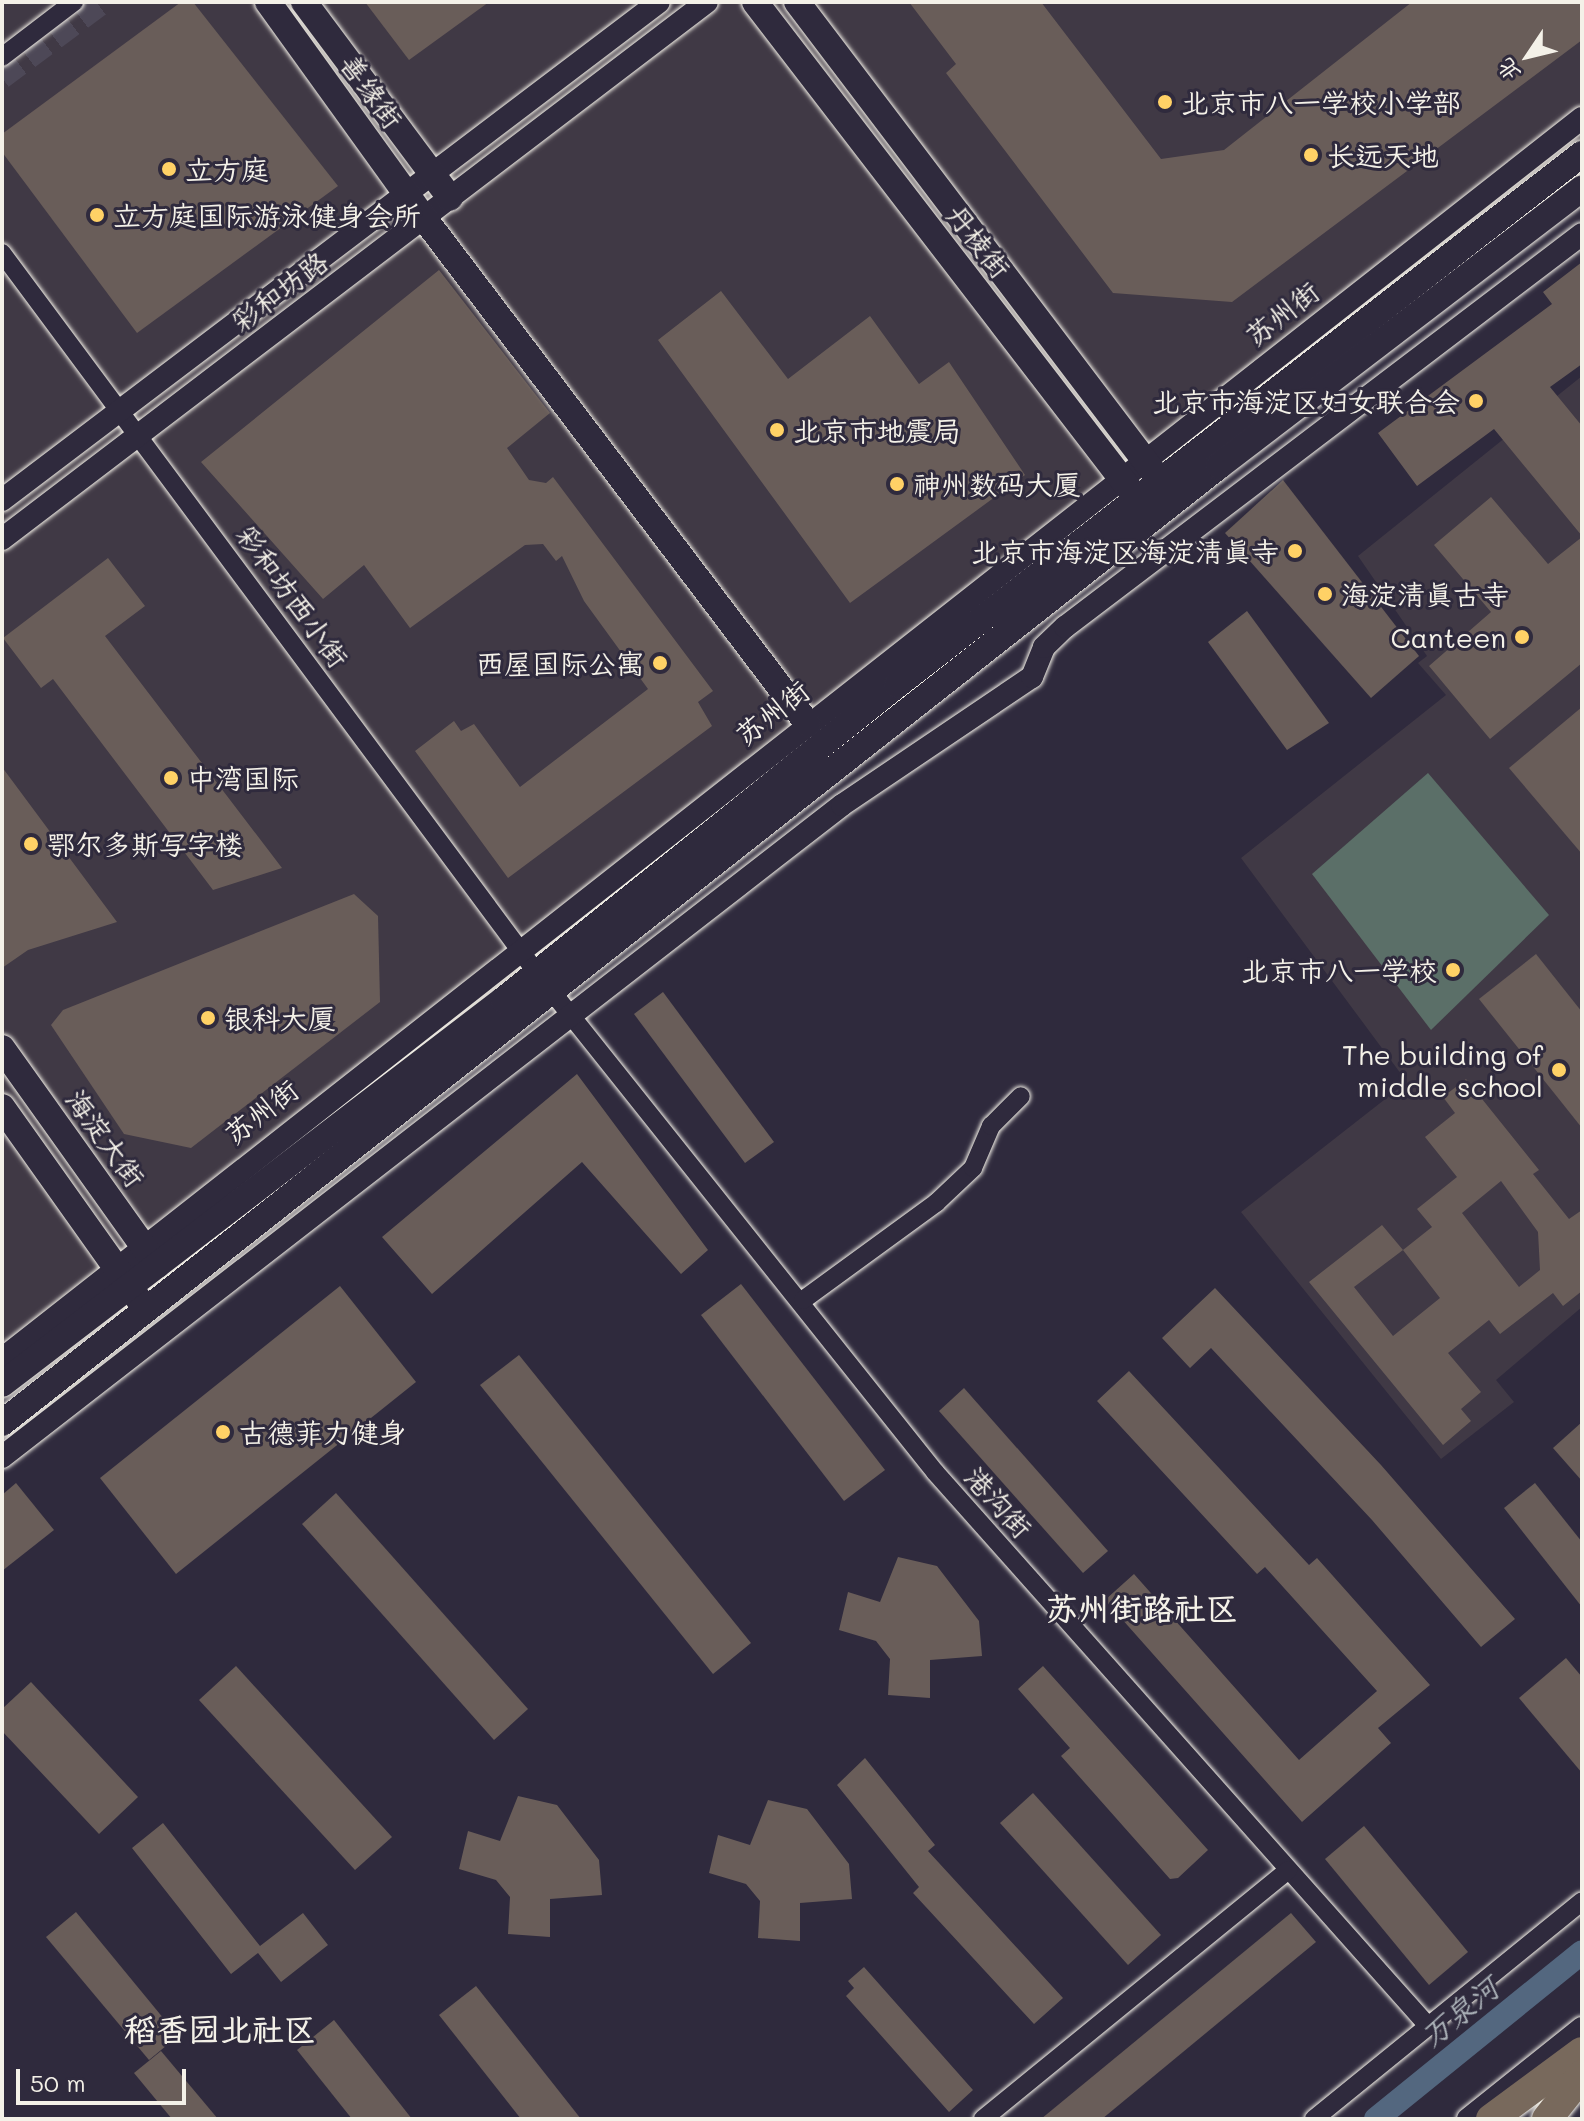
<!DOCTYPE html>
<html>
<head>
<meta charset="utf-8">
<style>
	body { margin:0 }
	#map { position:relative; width:1584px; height:2121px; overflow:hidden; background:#2f2a3d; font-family:Mali,"LXGW WenKai TC",sans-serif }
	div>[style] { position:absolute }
	.built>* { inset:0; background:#403945 }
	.green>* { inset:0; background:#5b6f68 }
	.canal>* { height:24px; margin:-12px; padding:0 12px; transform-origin:12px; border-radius:12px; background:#53677f }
	.building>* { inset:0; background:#695d59 }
	.tertiary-tunnel>* { height:22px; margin-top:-11px; transform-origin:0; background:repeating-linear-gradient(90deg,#4d4857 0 22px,transparent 0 33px) }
	.roads { filter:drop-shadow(0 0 2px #f4f1e8) drop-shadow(0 0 2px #f4f1e8) }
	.minor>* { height:18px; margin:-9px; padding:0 9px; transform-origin:9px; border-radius:9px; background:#2f2a3d }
	.tertiary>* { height:22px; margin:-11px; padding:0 11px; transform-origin:11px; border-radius:11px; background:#2f2a3d }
	.secondary>* { height:26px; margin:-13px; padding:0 13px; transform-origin:13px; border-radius:13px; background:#2f2a3d }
	.trunk>* { height:30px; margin:-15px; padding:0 15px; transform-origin:15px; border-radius:15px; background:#78695c }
	.dots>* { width:22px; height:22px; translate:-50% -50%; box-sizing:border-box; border:4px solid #2f2a3d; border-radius:50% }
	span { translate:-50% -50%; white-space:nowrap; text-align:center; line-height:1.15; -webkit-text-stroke:6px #2f2a3d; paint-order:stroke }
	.street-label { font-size:28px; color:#f4f1e8 }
	.poi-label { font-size:28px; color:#f4f1e8 }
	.left { translate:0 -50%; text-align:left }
	.right { translate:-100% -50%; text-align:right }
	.water-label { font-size:30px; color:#acb3b9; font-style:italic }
	.quarter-label { font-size:32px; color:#f4f1e8; font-weight:700 }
	.frame { position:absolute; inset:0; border:4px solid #f4f1e8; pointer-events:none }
	.north { position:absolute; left:1488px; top:16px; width:80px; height:80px; -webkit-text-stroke:6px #2f2a3d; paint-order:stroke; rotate:235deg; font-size:22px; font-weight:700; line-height:32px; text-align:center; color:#f4f1e8 }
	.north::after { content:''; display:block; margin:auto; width:28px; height:36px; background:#f4f1e8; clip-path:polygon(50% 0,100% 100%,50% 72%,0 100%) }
	.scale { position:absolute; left:16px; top:2069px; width:170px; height:36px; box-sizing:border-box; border:4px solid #f4f1e8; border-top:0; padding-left:10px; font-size:24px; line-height:28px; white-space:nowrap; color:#f4f1e8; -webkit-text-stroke:6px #2f2a3d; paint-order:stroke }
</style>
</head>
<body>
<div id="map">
	<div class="built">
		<i style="clip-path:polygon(2px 2px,1582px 2px,1582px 154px,2px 1386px)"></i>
		<i style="clip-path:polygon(1582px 376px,1582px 1307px,1496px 1380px,1514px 1402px,1441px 1459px,1241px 1212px,1407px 1082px,1241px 858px,1446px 695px,1418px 663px,1427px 656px,1358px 556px)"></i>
	</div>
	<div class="green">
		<i style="clip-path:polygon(1428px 773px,1549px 915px,1431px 1030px,1312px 874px)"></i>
	</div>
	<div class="canal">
		<i style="left:1376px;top:2119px;width:265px;rotate:-39deg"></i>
	</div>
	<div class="building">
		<i style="clip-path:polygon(181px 2px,193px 2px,338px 186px,137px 333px,2px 152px,2px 134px)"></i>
		<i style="clip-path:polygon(365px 2px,489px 2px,409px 60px)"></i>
		<i style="clip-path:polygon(909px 2px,1041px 2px,1161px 159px,1224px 150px,1412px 2px,1582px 2px,1582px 40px,1232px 302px,1113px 293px,946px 73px,956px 64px)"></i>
		<i style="clip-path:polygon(1582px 262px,1582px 364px,1550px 387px,1582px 426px,1582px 536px,1494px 429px,1417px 486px,1378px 433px,1552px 304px,1543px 292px)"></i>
		<i style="clip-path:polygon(439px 270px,550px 413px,507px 448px,529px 480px,546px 483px,553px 477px,713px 691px,698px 702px,712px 726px,508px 878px,415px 751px,454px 721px,461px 731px,474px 724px,520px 787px,648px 689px,584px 601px,562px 556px,556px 561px,543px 544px,525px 545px,410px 628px,364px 565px,323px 599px,201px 462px)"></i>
		<i style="clip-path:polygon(721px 291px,788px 379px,870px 316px,919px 384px,949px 362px,1025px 475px,850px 603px,658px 340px)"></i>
		<i style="clip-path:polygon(1283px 480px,1419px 656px,1371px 698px,1225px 533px)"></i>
		<i style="clip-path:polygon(1491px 497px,1548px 564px,1582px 537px,1582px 663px,1490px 739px,1429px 666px,1491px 612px,1434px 545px)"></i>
		<i style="clip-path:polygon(108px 558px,145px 606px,105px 636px,282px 868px,213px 890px,53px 679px,41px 688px,3px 638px)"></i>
		<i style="clip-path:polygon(1247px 611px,1329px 723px,1287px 750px,1208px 642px)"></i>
		<i style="clip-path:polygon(1582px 707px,1582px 854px,1509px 768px)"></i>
		<i style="clip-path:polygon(2px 767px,117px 922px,28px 950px,2px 968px)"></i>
		<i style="clip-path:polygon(354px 894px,378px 916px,380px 1002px,191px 1148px,124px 1134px,51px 1025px,63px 1010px)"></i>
		<i style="clip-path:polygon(1536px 954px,1582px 1012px,1582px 1128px,1479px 999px)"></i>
		<i style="clip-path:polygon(663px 992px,774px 1142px,745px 1163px,634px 1014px)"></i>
		<i style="clip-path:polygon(577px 1074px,708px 1250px,681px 1274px,582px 1162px,432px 1294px,382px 1237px)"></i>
		<i style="clip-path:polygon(evenodd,1466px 1079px,1539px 1170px,1533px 1174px,1569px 1219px,1582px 1210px,1582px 1291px,1563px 1306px,1553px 1293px,1500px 1334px,1489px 1320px,1448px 1353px,1481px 1392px,1461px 1409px,1471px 1421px,1443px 1445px,1309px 1282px,1382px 1225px,1403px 1250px,1432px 1227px,1417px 1209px,1457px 1177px,1425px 1137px,1455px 1113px,1443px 1097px,1466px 1079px,1501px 1181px,1538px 1232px,1540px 1270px,1519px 1287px,1462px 1213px,1501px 1181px,1466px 1079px,1403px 1250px,1440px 1298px,1393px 1336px,1354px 1287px,1403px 1250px)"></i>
		<i style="clip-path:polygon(741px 1284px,885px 1470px,844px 1501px,701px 1315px)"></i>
		<i style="clip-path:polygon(340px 1286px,416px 1382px,176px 1574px,100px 1478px)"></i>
		<i style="clip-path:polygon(1215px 1288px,1381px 1465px,1515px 1619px,1481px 1647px,1372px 1520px,1211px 1348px,1190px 1368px,1162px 1338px)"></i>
		<i style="clip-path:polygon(519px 1355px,751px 1643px,713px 1674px,480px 1385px)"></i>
		<i style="clip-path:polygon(1129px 1371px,1309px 1565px,1317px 1558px,1430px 1685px,1378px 1728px,1391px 1743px,1302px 1822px,1105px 1600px,1134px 1574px,1299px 1760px,1377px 1691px,1265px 1567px,1257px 1574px,1097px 1401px)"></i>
		<i style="clip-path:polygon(964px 1388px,1108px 1551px,1083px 1573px,939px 1411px)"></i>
		<i style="clip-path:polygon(1582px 1422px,1582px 1481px,1553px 1448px)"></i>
		<i style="clip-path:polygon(16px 1483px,54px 1530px,2px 1571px,2px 1495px)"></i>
		<i style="clip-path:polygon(1535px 1483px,1582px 1542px,1582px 1607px,1504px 1508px)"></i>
		<i style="clip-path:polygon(336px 1493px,528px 1709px,494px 1740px,302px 1524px)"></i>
		<i style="clip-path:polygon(898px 1557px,937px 1566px,979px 1621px,982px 1656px,930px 1660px,930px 1698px,888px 1695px,890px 1659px,876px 1641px,839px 1630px,848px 1592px,880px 1602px)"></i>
		<i style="clip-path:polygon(1566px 1658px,1582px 1677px,1582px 1773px,1519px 1698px)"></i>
		<i style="clip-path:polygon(236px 1666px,392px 1837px,355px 1870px,199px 1700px)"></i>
		<i style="clip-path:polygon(1043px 1666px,1208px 1850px,1178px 1878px,1170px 1879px,1061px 1756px,1070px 1748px,1018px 1689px)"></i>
		<i style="clip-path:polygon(31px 1682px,138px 1797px,99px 1834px,2px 1731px,2px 1709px)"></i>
		<i style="clip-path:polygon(865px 1758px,935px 1845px,928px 1851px,1063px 1998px,1034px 2024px,913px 1893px,919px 1887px,837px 1785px)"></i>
		<i style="clip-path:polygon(1033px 1793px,1161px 1935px,1128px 1965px,1000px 1823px)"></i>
		<i style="clip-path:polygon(518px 1796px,557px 1805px,599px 1860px,602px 1895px,550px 1899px,550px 1937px,508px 1934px,510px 1897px,496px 1880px,459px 1869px,468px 1831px,500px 1841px)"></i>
		<i style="clip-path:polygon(768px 1800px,807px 1809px,849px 1864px,852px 1899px,800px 1903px,800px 1941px,758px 1938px,760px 1901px,746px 1884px,709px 1873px,718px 1835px,750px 1845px)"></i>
		<i style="clip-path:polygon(163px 1823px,260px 1946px,303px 1913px,328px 1945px,281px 1982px,258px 1953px,231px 1974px,132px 1848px)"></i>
		<i style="clip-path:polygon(1364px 1826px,1468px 1952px,1429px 1985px,1325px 1859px)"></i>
		<i style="clip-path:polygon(76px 1912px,178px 2036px,149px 2060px,46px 1937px)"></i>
		<i style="clip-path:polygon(1291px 1913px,1316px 1942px,1102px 2119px,1041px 2119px)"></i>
		<i style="clip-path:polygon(864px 1967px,973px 2090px,949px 2112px,846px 1996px,854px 1988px,848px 1981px)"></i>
		<i style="clip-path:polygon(476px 1986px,581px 2119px,521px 2119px,439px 2015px)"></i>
		<i style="clip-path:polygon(334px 2020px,412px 2119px,352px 2119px,297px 2050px)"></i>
		<i style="clip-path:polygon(161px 2051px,218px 2119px,172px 2119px,134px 2073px)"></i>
	</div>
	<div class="tertiary-tunnel">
		<i style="left:2px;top:78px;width:127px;rotate:-36.7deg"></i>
	</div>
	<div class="roads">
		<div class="minor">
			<i style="left:2px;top:57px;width:91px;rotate:-37.4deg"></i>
			<i style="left:2px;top:253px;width:897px;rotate:53.39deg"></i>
			<i style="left:537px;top:973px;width:638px;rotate:51.42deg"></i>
			<i style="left:935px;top:1472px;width:742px;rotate:48.33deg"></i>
			<i style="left:803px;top:1300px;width:165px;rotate:-36.1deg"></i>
			<i style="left:936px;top:1203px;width:51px;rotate:-43.4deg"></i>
			<i style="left:973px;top:1168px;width:46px;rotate:-66.8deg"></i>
			<i style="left:991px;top:1126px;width:42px;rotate:-45deg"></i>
			<i style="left:983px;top:2119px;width:394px;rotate:-39.2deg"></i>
			<i style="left:1314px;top:2119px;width:345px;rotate:-39.1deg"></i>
		</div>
		<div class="tertiary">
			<i style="left:2px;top:500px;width:824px;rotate:-37.16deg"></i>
			<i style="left:2px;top:539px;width:886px;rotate:-37.3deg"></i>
			<i style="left:2px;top:1359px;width:2009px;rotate:-38.15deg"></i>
			<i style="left:2px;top:1457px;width:1063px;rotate:-37.82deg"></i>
			<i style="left:842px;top:805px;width:229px;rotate:-34deg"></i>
			<i style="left:1032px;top:677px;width:32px;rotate:-68deg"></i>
			<i style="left:1044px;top:647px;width:29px;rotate:-44deg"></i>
			<i style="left:1065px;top:627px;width:649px;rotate:-37.24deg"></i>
			<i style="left:1468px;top:2119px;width:146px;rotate:-38.6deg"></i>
		</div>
		<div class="secondary">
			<i style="left:268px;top:2px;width:266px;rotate:54.2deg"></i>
			<i style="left:424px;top:218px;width:635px;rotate:52.81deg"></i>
			<i style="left:304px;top:2px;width:244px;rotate:53.3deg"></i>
			<i style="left:755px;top:2px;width:645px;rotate:52.44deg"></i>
			<i style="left:797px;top:2px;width:619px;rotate:52.82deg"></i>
			<i style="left:2px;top:1048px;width:267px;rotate:54.5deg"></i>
			<i style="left:2px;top:1107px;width:237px;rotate:54.6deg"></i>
			<i style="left:2px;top:1384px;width:631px;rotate:-37.47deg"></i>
			<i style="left:503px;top:1000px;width:504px;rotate:-38.64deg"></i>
			<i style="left:897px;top:685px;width:867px;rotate:-37.78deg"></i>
			<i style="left:2px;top:1423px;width:1548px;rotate:-38.18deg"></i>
			<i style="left:1219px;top:466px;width:457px;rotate:-37.4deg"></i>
		</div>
		<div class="trunk">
			<i style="left:1491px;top:2119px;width:113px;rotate:-36.4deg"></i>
			<i style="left:1547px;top:2119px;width:56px;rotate:-51.5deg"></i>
		</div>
	</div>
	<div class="dots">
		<i style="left:1165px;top:102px;background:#ffd166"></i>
		<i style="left:1311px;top:155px;background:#ffd166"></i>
		<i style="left:169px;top:169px;background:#ffd166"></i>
		<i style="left:97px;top:215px;background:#ffd166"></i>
		<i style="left:1476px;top:401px;background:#ffd166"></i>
		<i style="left:777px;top:430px;background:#ffd166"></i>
		<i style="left:897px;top:484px;background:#ffd166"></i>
		<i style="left:1295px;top:551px;background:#ffd166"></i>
		<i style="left:1325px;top:594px;background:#ffd166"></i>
		<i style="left:1522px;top:637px;background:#ffd166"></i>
		<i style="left:660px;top:663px;background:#ffd166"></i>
		<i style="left:171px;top:778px;background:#ffd166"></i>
		<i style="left:31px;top:844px;background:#ffd166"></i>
		<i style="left:1453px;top:970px;background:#ffd166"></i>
		<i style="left:208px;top:1018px;background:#ffd166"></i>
		<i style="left:1559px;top:1070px;background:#ffd166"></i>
		<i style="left:223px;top:1432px;background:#ffd166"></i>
	</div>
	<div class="street-label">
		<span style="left:372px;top:91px;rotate:54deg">善缘街</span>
		<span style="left:979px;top:241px;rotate:52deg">丹棱街</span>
		<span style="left:279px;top:291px;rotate:-37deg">彩和坊路</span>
		<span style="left:1282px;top:313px;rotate:-38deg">苏州街</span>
		<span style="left:293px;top:596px;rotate:54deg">彩和坊西小街</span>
		<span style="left:772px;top:712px;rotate:-38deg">苏州街</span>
		<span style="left:261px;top:1111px;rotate:-38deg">苏州街</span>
		<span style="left:106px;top:1138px;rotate:54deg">海淀大街</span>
		<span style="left:999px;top:1502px;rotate:48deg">港沟街</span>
	</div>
	<div class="poi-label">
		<span class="left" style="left:1181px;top:102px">北京市八一学校小学部</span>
		<span class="left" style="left:1327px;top:155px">长远天地</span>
		<span class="left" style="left:185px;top:169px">立方庭</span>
		<span class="left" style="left:113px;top:215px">立方庭国际游泳健身会所</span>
		<span class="right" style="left:1460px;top:401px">北京市海淀区妇女联合会</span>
		<span class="left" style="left:793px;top:430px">北京市地震局</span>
		<span class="left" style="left:913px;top:484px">神州数码大厦</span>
		<span class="right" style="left:1279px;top:551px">北京市海淀区海淀清真寺</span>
		<span class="left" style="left:1341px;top:594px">海淀清真古寺</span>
		<span class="right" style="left:1506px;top:637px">Canteen</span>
		<span class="right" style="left:644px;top:663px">西屋国际公寓</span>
		<span class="left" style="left:187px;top:778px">中湾国际</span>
		<span class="left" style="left:47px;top:844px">鄂尔多斯写字楼</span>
		<span class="right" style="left:1437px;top:970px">北京市八一学校</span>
		<span class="left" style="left:224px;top:1018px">银科大厦</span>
		<span class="right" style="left:1543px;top:1070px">The building of<br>middle school</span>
		<span class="left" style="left:239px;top:1432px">古德菲力健身</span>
	</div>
	<div class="water-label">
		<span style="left:1459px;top:2011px;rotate:-39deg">万泉河</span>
	</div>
	<div class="quarter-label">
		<span style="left:1142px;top:1607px">苏州街路社区</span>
		<span style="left:220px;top:2028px">稻香园北社区</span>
	</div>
	<div class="frame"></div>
	<div class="north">北</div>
	<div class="scale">50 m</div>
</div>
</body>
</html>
